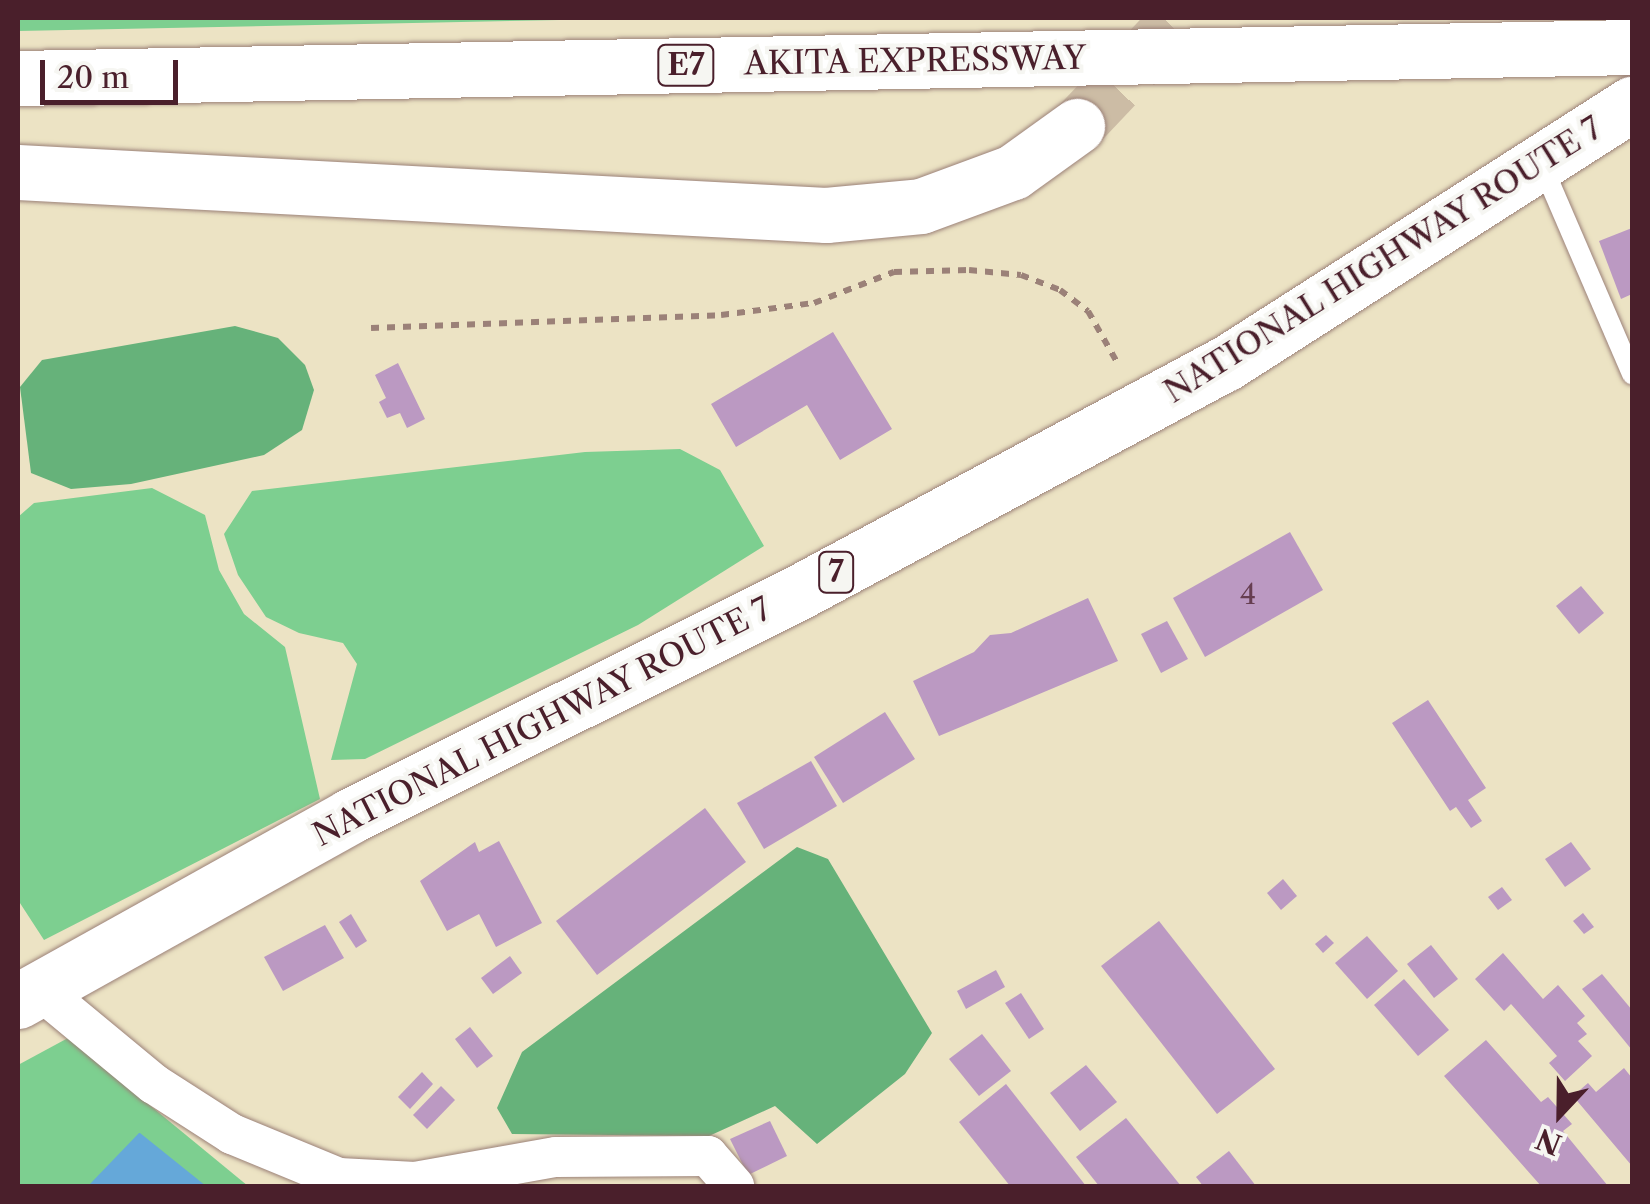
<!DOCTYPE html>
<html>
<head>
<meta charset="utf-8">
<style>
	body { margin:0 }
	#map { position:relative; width:1650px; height:1204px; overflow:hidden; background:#ece3c4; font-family:"Libre Caslon Text",serif }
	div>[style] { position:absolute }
	.green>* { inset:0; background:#7dcf90 }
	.forest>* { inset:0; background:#66b27a }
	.water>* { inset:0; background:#65a8d9 }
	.building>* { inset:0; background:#bb99c2 }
	.highway-tunnel>* { height:55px; margin-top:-27.5px; transform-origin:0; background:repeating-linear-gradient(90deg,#ccbca5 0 55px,transparent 0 83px) }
	.path>* { height:6px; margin-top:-3px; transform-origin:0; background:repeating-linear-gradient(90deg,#9b8178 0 8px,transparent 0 16px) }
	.roads { filter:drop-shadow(0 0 2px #9b8178) drop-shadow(0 0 2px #9b8178) }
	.lane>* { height:20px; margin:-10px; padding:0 10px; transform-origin:10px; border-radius:10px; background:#fff }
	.street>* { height:40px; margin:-20px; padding:0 20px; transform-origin:20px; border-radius:20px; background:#fff }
	.highway>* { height:55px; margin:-27.5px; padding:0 27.5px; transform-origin:27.5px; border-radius:27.5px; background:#fff }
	span { translate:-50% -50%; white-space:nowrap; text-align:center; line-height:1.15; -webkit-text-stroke:8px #f6f6f2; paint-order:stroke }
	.number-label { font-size:28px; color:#663e51 }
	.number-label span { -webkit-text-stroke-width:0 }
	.shield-label span { padding:2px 8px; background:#f6f6f2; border:2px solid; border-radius:8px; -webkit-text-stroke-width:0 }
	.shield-label { font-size:30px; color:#4a1f2b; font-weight:700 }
	.street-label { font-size:32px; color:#4a1f2b }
	.frame { position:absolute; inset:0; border:20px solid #4a1f2b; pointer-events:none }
	.north { position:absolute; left:1510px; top:1064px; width:100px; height:100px; -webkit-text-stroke:8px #f6f6f2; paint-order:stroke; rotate:202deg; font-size:28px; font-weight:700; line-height:40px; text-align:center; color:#4a1f2b }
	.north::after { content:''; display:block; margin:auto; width:35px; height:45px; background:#4a1f2b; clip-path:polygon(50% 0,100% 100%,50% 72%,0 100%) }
	.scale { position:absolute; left:40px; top:60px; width:138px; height:45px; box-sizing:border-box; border:5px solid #4a1f2b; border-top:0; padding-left:12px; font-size:30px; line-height:35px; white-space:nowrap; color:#4a1f2b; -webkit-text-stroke:8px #f6f6f2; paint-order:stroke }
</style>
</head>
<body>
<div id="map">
	<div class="green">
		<i style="clip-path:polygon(18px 18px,662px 18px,18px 31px)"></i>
		<i style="clip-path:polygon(680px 449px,720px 470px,764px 546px,638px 625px,365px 759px,331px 760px,357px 664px,343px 643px,299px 633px,266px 617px,238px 575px,224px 534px,252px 491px,585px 452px)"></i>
		<i style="clip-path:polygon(152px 488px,205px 515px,219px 570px,244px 614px,285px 647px,320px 799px,44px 940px,18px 900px,18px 517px,34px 503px)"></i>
		<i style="clip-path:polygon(68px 1038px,248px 1186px,18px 1186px,18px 1065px)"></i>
	</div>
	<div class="forest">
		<i style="clip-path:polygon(235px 326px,278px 338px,305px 365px,314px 390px,302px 430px,264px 455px,131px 484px,71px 489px,31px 473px,20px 387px,42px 360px)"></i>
		<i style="clip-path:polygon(797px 847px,828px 859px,932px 1033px,905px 1074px,817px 1144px,775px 1106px,709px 1136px,512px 1134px,497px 1108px,522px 1052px)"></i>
	</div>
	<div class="water">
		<i style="clip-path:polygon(139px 1133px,140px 1133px,206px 1186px,88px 1186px)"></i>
	</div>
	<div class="building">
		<i style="clip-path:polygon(1632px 228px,1632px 294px,1621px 299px,1599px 241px)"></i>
		<i style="clip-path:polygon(833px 332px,892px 429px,840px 460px,807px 405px,736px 447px,711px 404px)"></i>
		<i style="clip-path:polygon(398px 363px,425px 419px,407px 428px,400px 413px,387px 418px,379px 402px,386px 398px,375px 375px)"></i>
		<i style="clip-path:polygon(1290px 532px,1323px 590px,1205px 657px,1173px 598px)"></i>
		<i style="clip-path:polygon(1581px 586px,1604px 613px,1579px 634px,1556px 606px)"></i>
		<i style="clip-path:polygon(1088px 598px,1118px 661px,939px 736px,913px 681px,974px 652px,990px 635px,1011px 633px)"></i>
		<i style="clip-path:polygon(1167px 621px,1188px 659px,1161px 673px,1141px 634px)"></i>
		<i style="clip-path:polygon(1428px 700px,1486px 788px,1468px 800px,1482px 821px,1471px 828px,1456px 807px,1450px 811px,1392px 723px)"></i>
		<i style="clip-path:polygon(885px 712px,915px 759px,843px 803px,814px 757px)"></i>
		<i style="clip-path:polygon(811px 761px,837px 806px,764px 849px,737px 803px)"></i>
		<i style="clip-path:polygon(705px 808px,746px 862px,597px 975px,556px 921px)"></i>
		<i style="clip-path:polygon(499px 841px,542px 923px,496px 947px,479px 914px,447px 931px,420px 881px,475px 842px,479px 852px)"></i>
		<i style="clip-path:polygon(1571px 842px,1591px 869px,1565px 887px,1545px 859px)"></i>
		<i style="clip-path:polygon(1283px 879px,1297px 896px,1281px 910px,1267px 893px)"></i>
		<i style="clip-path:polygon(1502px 887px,1512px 900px,1498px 910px,1488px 897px)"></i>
		<i style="clip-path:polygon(1583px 913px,1594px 927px,1584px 934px,1573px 921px)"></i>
		<i style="clip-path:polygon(351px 914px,367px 941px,356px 948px,339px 922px)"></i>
		<i style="clip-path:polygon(1159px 921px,1275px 1069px,1217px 1114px,1101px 966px)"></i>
		<i style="clip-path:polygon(325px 925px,344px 958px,283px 991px,264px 957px)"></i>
		<i style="clip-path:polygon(1326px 935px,1334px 943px,1323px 953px,1315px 944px)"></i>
		<i style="clip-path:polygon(1367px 936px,1398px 971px,1367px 999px,1335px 963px)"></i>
		<i style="clip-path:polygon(1431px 945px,1458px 979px,1434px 998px,1407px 964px)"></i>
		<i style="clip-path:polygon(1503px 953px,1543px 999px,1558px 985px,1585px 1016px,1577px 1023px,1587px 1034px,1578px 1041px,1592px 1056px,1565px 1081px,1549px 1063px,1557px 1056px,1511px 1004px,1504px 1011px,1475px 979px)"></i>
		<i style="clip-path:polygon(510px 956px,522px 973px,493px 994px,481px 978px)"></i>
		<i style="clip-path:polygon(996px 970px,1005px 987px,966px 1009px,957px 991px)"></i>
		<i style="clip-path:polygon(1602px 974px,1632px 1010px,1632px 1050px,1582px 989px)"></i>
		<i style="clip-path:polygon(1404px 979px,1449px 1030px,1418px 1056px,1374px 1005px)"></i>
		<i style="clip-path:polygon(1021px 993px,1044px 1029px,1029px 1039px,1005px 1003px)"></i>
		<i style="clip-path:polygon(470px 1027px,493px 1056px,477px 1068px,455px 1039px)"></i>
		<i style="clip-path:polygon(982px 1034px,1011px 1071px,979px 1096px,949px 1059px)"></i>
		<i style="clip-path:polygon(1486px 1040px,1541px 1102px,1548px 1097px,1572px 1124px,1563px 1131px,1608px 1186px,1541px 1186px,1444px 1076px)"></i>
		<i style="clip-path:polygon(1086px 1065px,1117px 1102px,1080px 1131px,1050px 1093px)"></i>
		<i style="clip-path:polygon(1624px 1068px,1632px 1078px,1632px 1166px,1573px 1096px,1588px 1083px,1596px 1092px)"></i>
		<i style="clip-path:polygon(422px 1072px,433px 1084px,410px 1109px,398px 1097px)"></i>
		<i style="clip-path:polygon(1006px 1084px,1086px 1186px,1010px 1186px,959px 1122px)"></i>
		<i style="clip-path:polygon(441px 1086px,455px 1100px,427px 1129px,413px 1115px)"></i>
		<i style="clip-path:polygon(1126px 1118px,1181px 1186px,1099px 1186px,1076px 1157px)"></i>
		<i style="clip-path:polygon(770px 1121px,787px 1156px,748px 1175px,730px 1139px)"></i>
		<i style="clip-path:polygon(1229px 1151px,1256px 1186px,1203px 1186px,1196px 1177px)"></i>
	</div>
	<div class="highway-tunnel">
		<i style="left:1077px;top:126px;width:149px;rotate:-46.6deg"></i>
	</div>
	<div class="path">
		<i style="left:371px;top:328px;width:350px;rotate:-2.1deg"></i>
		<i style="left:721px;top:315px;width:94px;rotate:-7.4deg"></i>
		<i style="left:814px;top:303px;width:86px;rotate:-21.2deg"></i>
		<i style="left:894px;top:272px;width:75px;rotate:-1.5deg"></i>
		<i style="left:969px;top:270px;width:52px;rotate:5.5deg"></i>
		<i style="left:1021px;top:275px;width:42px;rotate:21deg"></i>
		<i style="left:1060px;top:290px;width:35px;rotate:37deg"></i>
		<i style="left:1088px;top:311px;width:61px;rotate:60.5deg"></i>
	</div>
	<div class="roads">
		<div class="lane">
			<i style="left:1542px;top:165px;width:228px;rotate:66.7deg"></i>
		</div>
		<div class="street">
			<i style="left:39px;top:989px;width:149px;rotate:39.6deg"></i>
			<i style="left:154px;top:1084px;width:93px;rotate:32.7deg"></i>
			<i style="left:232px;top:1134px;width:116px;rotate:22.4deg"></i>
			<i style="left:339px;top:1178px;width:76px;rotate:3deg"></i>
			<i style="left:415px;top:1182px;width:143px;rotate:-10.1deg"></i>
			<i style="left:556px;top:1157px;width:152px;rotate:-0.4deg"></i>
			<i style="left:708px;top:1156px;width:40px;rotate:49deg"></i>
		</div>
		<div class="highway">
			<i style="left:18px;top:78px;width:1614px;rotate:-1.1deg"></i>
			<i style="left:18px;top:172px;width:809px;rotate:3.05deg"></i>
			<i style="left:826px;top:215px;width:95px;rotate:-5.4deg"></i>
			<i style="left:921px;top:206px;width:98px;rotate:-20.3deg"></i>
			<i style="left:1013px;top:172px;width:79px;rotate:-35.7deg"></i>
			<i style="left:18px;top:1001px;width:380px;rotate:-29.1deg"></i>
			<i style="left:350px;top:816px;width:502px;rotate:-26.51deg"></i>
			<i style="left:799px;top:592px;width:483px;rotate:-28.2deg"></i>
			<i style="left:1225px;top:364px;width:483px;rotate:-32.6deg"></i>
		</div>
	</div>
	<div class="number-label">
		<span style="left:1248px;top:594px">4</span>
	</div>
	<div class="shield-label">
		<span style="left:686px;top:65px">E7</span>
		<span style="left:836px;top:572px">7</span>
	</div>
	<div class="street-label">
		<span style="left:915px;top:61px;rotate:-1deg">AKITA EXPRESSWAY</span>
		<span style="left:1383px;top:260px;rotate:-32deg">NATIONAL HIGHWAY ROUTE 7</span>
		<span style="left:542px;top:722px;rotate:-27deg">NATIONAL HIGHWAY ROUTE 7</span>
	</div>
	<div class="frame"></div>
	<div class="north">N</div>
	<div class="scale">20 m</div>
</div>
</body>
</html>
